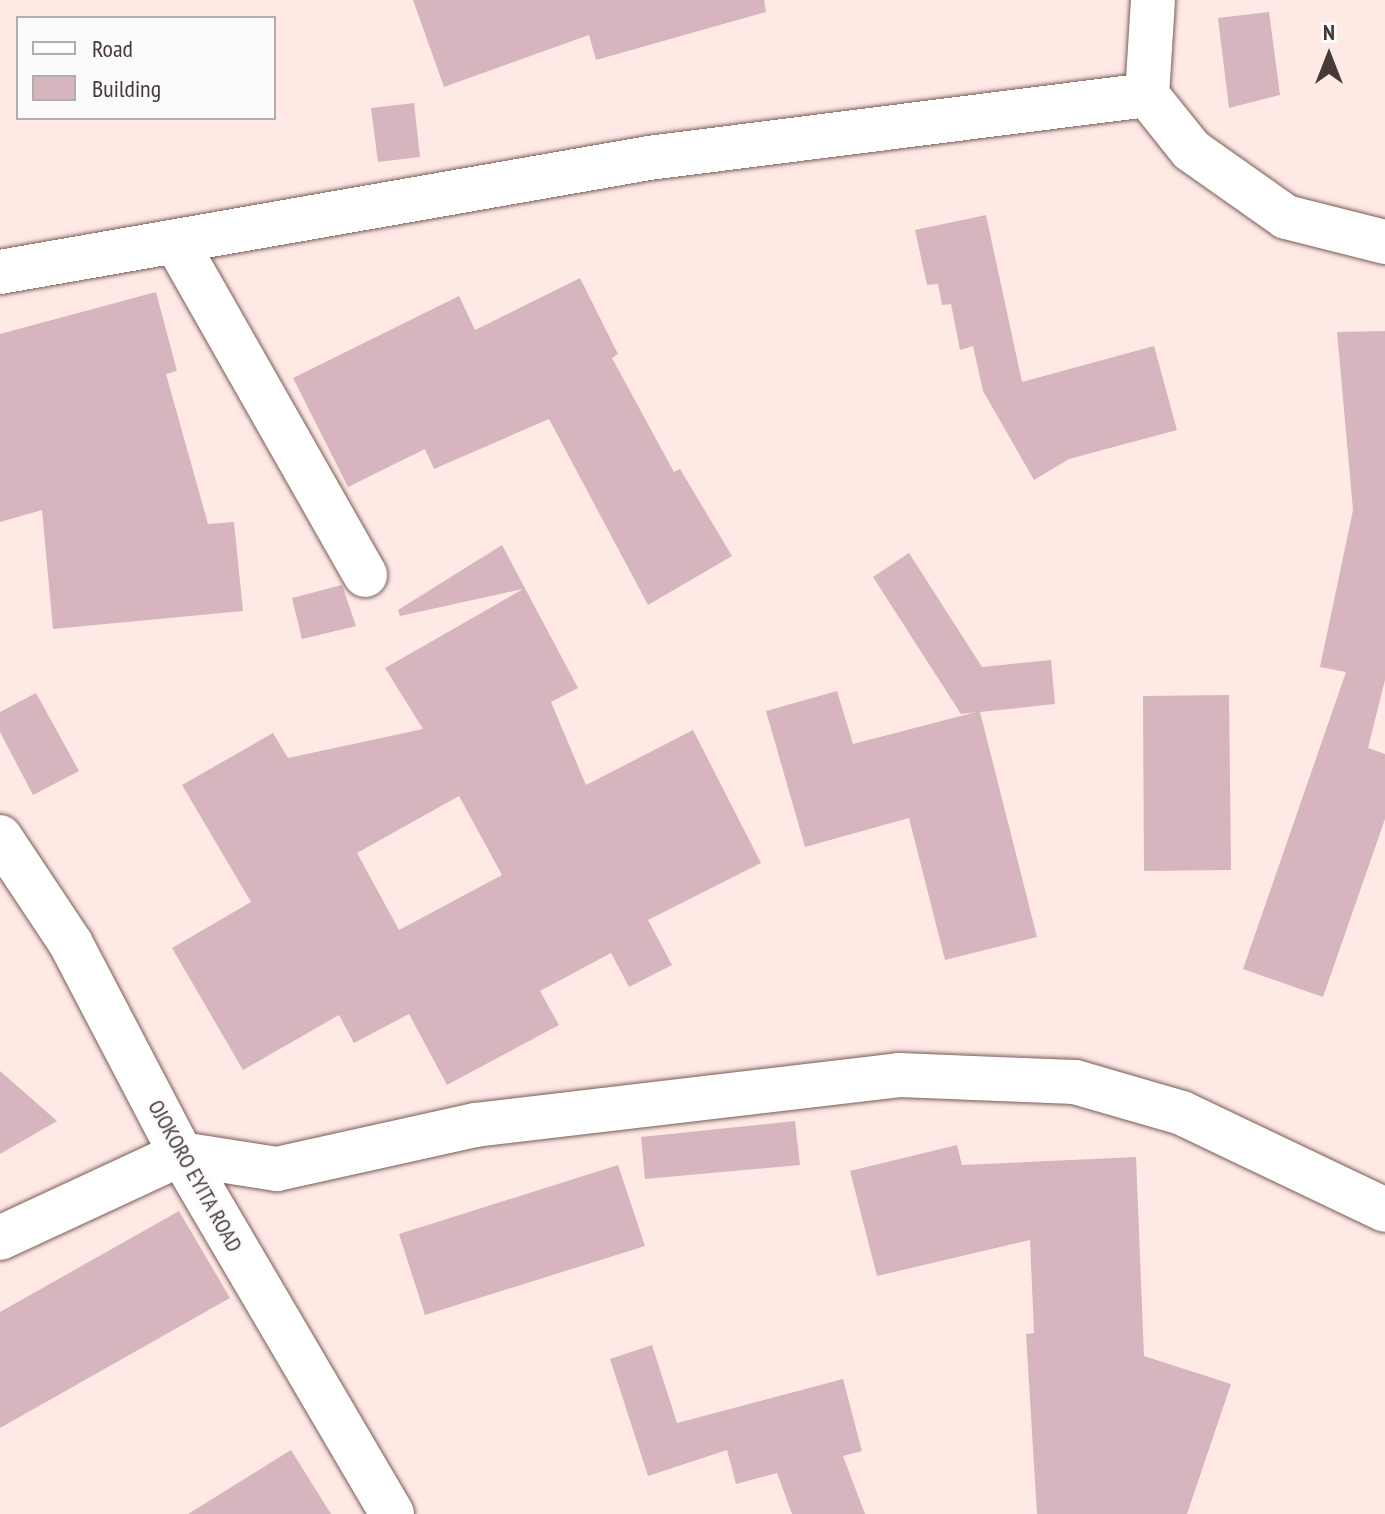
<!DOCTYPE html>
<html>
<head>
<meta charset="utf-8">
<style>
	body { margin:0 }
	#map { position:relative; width:1385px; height:1514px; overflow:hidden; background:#fee9e5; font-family:"PT Sans Narrow",sans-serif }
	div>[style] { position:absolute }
	.building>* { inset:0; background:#d6b5be }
	.roads { filter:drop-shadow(0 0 2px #795b56) drop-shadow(0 0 2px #795b56) }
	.minor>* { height:44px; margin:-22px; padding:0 22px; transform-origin:22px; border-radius:22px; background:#fff }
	span { translate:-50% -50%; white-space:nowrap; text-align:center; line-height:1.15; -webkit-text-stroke:6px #fbfbfb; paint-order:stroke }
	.street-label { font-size:22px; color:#463836 }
	.legend { position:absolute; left:16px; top:16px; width:260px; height:104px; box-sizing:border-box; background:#fbfbfb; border:2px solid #b3adac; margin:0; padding:10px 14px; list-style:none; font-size:24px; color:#463836 }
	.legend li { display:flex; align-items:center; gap:16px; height:40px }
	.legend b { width:40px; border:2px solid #b3adac }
	.north { position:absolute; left:1289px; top:16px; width:80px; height:80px; -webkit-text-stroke:6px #fbfbfb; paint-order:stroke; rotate:0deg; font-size:22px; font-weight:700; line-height:32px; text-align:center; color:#463836 }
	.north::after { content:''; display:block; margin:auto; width:28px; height:36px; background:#463836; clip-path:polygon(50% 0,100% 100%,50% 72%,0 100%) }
</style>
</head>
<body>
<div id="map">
	<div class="building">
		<i style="clip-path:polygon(413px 0,764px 0,766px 12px,596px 60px,589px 35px,444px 87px)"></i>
		<i style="clip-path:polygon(1269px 12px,1280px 95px,1229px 108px,1218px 18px)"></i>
		<i style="clip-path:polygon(414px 103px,420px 157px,378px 162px,371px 108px)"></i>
		<i style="clip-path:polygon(986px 215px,1022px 382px,1154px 346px,1177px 430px,1069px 459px,1034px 480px,983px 391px,973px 346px,960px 350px,951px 304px,942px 305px,938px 284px,927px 285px,915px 230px)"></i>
		<i style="clip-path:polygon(580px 278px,618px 354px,612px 358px,674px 472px,680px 469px,732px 556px,648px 605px,549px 419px,434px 469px,425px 449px,348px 487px,293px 378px,459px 296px,475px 330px)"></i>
		<i style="clip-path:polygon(156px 292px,177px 371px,166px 374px,208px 524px,234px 522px,243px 611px,53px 629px,42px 510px,0 522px,0 334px)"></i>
		<i style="clip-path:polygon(1385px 331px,1385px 680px,1368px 748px,1385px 754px,1385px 819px,1323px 997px,1243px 969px,1346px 672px,1320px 667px,1353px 510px,1337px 332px)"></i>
		<i style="clip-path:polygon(evenodd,502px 545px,578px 688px,551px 702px,586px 785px,693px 730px,761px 863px,648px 920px,672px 965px,629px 987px,611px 953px,540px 991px,559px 1025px,447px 1085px,409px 1014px,354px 1043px,339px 1015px,243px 1070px,172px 948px,251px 902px,182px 785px,273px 733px,288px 758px,423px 729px,385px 668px,523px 589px,400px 616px,398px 610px,502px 545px,459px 796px,502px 875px,399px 930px,357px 853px,459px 796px)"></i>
		<i style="clip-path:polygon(909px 553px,982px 667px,1051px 660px,1055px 704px,980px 712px,1037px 937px,945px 960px,909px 818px,805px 847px,766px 711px,837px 691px,853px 744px,976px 712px,961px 714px,873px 577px)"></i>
		<i style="clip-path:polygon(342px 585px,356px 626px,302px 639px,292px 598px)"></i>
		<i style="clip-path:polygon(36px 693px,79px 771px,33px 795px,0 732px,0 712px)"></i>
		<i style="clip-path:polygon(1229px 695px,1231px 870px,1144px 871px,1143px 696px)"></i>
		<i style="clip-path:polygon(0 1071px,57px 1121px,0 1154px)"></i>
		<i style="clip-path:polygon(795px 1121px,800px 1165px,645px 1179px,641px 1137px)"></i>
		<i style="clip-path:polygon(957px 1145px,962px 1165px,1136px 1157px,1144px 1356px,1231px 1384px,1187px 1514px,1037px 1514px,1026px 1334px,1034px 1333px,1030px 1240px,877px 1276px,850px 1171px)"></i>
		<i style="clip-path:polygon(618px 1165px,645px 1246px,425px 1315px,399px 1234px)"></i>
		<i style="clip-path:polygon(179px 1211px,230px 1298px,0 1428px,0 1312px)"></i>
		<i style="clip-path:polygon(652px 1345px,677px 1423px,843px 1379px,862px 1451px,843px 1456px,865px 1514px,792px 1514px,777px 1473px,736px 1484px,727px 1450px,648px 1476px,610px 1359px)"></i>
		<i style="clip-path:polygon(291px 1450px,331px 1514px,188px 1514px)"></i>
	</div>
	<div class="roads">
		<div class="minor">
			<i style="left:1153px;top:0;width:95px;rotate:93.6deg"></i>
			<i style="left:1147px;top:95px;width:70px;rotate:51.3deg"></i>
			<i style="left:1191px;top:150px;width:116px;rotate:35.2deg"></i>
			<i style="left:1286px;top:217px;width:102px;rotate:14.2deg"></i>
			<i style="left:176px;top:242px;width:383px;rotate:60.4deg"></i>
			<i style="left:0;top:272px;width:659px;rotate:-9.96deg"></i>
			<i style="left:649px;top:158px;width:502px;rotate:-7.21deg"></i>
			<i style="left:0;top:837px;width:128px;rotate:56.4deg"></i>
			<i style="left:71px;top:944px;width:237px;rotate:62.4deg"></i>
			<i style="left:181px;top:1154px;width:417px;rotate:59.6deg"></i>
			<i style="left:181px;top:1154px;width:97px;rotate:8.9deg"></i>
			<i style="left:277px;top:1169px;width:203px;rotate:-12.5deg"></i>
			<i style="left:475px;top:1125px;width:427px;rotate:-6.7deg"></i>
			<i style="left:899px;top:1075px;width:176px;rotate:2.3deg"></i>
			<i style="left:1075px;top:1082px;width:111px;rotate:16.2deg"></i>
			<i style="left:1182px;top:1113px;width:225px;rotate:25.5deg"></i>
			<i style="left:0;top:1238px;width:200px;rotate:-24.9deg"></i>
		</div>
	</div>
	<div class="street-label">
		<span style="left:195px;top:1176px;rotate:61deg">OJOKORO EYITA ROAD</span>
	</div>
	<ul class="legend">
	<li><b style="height:10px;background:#fff"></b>Road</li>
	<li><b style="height:22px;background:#d6b5be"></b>Building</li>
	</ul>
	<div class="north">N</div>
</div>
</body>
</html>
